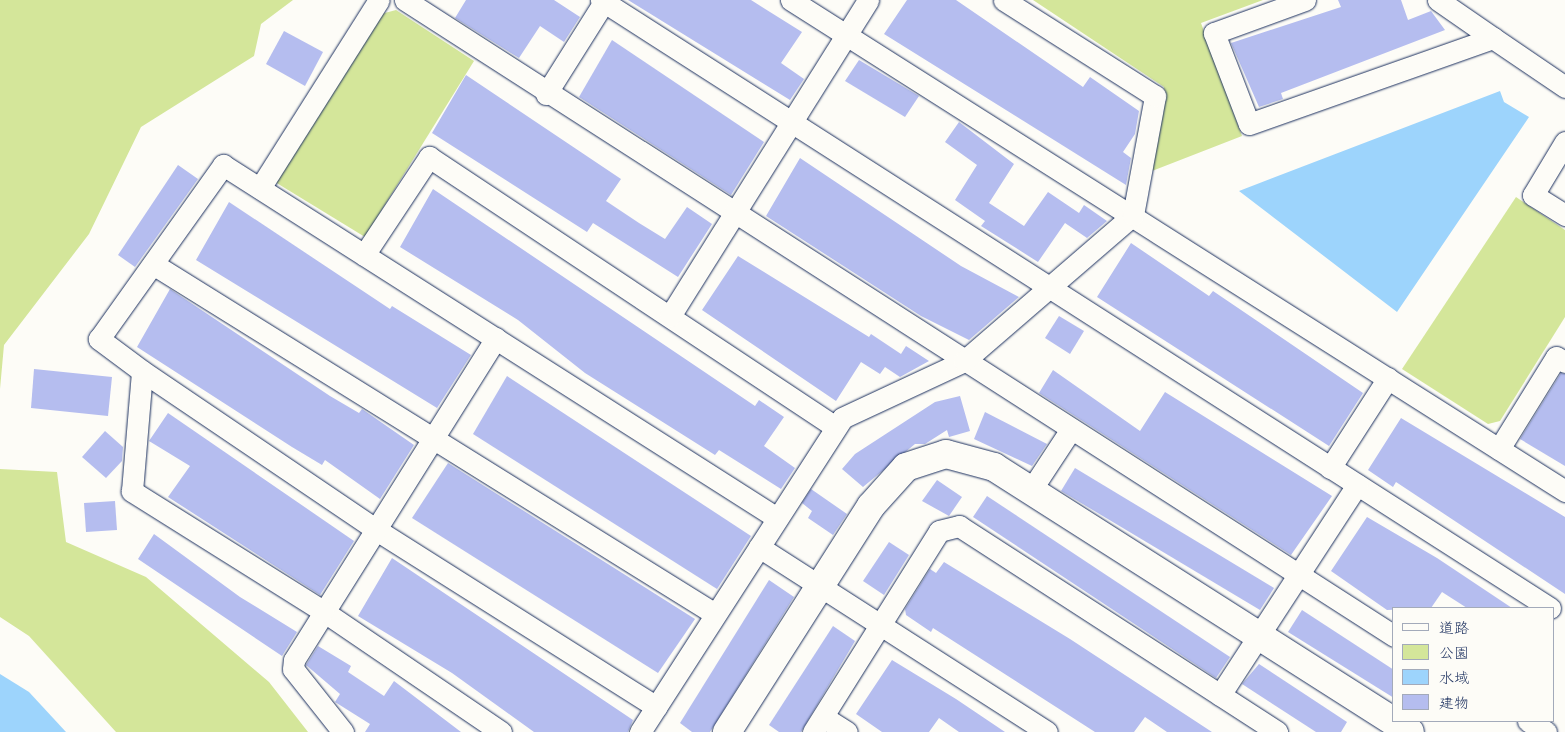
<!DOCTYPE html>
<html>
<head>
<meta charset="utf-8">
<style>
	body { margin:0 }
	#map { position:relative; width:1565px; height:732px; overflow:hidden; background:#fdfcf7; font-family:"Patrick Hand","Klee One",sans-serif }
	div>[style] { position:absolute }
	.green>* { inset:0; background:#d4e69a }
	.water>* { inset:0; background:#9dd4fc }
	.building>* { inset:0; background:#b5bdef }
	.roads { filter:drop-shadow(0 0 1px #1b2f5e) drop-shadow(0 0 1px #1b2f5e) }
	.minor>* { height:21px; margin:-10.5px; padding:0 10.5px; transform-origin:10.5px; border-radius:10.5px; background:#fdfcf7 }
	.tertiary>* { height:28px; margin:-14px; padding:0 14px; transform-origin:14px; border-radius:14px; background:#fdfcf7 }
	span { translate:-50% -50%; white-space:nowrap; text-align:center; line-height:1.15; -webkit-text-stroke:4px #fdfcf7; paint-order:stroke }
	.legend { position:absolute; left:1392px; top:607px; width:162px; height:115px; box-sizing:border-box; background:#fdfcf7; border:1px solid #a3aaba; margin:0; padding:6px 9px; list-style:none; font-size:15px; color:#1b2f5e }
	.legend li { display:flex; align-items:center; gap:10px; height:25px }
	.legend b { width:25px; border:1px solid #a3aaba }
</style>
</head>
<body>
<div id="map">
	<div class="green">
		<i style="clip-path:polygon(0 0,293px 0,261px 24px,254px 56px,141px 127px,89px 234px,4px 345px,0 389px)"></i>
		<i style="clip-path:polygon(1033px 0,1263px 0,1201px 23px,1242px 136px,1152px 171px,1164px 87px)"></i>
		<i style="clip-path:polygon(396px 10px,474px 61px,365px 237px,275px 182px,381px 14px)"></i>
		<i style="clip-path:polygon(1516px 197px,1565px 230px,1565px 317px,1500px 421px,1488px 424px,1402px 369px)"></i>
		<i style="clip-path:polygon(0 469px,57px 472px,66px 542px,146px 577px,269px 682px,308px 732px,116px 732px,29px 636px,0 617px)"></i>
	</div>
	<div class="water">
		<i style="clip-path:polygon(1500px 91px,1504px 102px,1529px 117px,1397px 312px,1239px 191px)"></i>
		<i style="clip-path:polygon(0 674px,29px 692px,66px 732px,0 732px)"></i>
	</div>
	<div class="building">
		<i style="clip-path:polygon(466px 0,554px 0,580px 17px,564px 42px,540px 26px,519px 58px,455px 18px)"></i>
		<i style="clip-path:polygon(628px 0,751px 0,802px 32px,781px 63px,804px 79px,790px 100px)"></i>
		<i style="clip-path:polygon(907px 0,956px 0,1083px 87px,1090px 77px,1139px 111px,1135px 134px,1123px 152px,1131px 158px,1126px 185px,884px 34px)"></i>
		<i style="clip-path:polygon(1338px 0,1401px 0,1408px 20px,1431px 11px,1445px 30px,1281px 93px,1283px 99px,1259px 107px,1231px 43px,1341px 7px)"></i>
		<i style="clip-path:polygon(284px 31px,323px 52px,305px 86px,266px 64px)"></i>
		<i style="clip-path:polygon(612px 40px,764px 142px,731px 195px,579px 97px)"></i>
		<i style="clip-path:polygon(859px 60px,919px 96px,905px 117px,845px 81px)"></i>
		<i style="clip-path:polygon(466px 75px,621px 179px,606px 201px,639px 223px,665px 239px,687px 207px,712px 224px,678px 277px,593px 223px,587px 232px,432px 133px)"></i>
		<i style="clip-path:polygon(959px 122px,1014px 164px,989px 203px,1024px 226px,1048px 192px,1079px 213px,1084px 205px,1107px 221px,1087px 238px,1065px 223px,1038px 262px,981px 226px,985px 221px,955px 200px,977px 165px,945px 142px)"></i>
		<i style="clip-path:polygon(800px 158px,961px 266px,1019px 297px,969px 340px,921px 316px,766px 216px)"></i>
		<i style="clip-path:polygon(178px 165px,198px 179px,135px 267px,118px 255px)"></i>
		<i style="clip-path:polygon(433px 189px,755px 406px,759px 400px,784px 417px,764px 446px,795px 468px,781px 489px,719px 450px,715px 455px,585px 373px,518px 320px,400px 247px)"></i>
		<i style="clip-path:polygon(229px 202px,390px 309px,392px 306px,471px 355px,437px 408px,196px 260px)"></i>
		<i style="clip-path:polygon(1131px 243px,1209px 296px,1213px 291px,1363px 393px,1329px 446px,1097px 297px)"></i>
		<i style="clip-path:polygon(738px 256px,869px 337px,871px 334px,901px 354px,906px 346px,929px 361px,900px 377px,885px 367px,880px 374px,861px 362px,836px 401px,702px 310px)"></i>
		<i style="clip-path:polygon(170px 289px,330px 396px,359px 413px,362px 409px,414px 445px,380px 499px,325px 460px,322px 465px,292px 447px,137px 347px)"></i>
		<i style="clip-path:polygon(1059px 316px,1084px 331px,1070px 354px,1045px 338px)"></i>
		<i style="clip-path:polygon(34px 369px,112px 377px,108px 416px,31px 408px)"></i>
		<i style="clip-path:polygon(1053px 370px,1140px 431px,1165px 392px,1332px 496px,1291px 555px,1039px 393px)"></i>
		<i style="clip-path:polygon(1561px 373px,1565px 374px,1565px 466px,1520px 439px)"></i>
		<i style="clip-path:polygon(507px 376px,751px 536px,717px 589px,473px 434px)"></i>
		<i style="clip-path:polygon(960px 396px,970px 431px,949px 437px,947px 430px,925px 444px,915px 444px,863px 487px,842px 469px,855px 454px,935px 402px)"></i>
		<i style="clip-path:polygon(985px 412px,1047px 444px,1032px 466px,974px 439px)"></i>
		<i style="clip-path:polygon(168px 413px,354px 541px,320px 595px,168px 497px,190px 466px,149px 441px)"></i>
		<i style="clip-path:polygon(1401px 418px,1565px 517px,1565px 594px,1396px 482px,1393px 487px,1368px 470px)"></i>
		<i style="clip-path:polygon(105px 431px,123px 447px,122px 461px,106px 478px,82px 457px)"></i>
		<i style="clip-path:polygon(448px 463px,695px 619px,658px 673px,412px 518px)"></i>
		<i style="clip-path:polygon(1075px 468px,1274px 588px,1260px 610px,1061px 491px)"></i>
		<i style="clip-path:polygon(937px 480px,962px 497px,949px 516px,922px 501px)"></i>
		<i style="clip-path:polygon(811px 489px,847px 514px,833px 535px,808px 518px,812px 511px,802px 503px)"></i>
		<i style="clip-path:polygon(987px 496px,1230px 657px,1216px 678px,973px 517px)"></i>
		<i style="clip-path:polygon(115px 501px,117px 530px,86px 532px,84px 503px)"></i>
		<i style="clip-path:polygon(1367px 517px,1437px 558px,1512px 608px,1467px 608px,1442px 592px,1431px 608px,1387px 610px,1331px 571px)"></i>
		<i style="clip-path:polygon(154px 534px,240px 597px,297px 632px,282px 656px,138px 559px)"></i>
		<i style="clip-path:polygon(889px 542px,909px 555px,884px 595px,863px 581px)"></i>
		<i style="clip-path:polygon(392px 558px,633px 720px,628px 732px,534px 732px,452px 673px,358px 616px)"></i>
		<i style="clip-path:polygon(944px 562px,1070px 639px,1212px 732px,1167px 732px,1145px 717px,1134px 732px,1095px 732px,933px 628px,931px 632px,906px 615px,905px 609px,930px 569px,936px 573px)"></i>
		<i style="clip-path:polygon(769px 580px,794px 597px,710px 732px,692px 732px,680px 723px)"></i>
		<i style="clip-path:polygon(1302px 610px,1394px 670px,1394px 698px,1288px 632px)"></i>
		<i style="clip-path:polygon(833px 626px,855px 641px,801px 732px,779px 732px,769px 725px)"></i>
		<i style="clip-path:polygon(318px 646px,351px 666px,348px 672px,384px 696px,394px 681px,461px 732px,365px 732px,370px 724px,335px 702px,340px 694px,306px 665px)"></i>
		<i style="clip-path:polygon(892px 660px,956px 699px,1005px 732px,959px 732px,939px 718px,929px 732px,882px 732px,856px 714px)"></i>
		<i style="clip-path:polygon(1259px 664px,1347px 722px,1341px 732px,1316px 732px,1242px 684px)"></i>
	</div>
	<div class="roads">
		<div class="minor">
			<i style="left:405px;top:0;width:1176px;rotate:32.74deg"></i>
			<i style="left:601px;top:0;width:1127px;rotate:32.65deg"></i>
			<i style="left:791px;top:0;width:917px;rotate:32.39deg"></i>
			<i style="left:1305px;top:0;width:97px;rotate:160.1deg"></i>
			<i style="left:1214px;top:33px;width:97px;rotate:69deg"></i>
			<i style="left:1249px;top:124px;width:259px;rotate:-19.4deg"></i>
			<i style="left:1493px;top:38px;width:67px;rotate:-145.4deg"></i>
			<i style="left:1493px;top:38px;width:87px;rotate:34.2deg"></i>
			<i style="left:546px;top:94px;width:109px;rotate:-57.8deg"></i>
			<i style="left:1565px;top:142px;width:62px;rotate:121.1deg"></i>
			<i style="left:1533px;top:195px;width:38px;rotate:32deg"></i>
			<i style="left:260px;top:188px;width:222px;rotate:-57.7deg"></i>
			<i style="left:364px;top:255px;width:118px;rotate:-56.4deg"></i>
			<i style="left:429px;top:157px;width:488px;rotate:33.6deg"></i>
			<i style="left:153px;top:264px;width:662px;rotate:31.91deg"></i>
			<i style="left:670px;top:316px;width:373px;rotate:-57.9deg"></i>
			<i style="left:142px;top:371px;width:282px;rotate:34.1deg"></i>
			<i style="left:375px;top:529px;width:333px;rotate:32.3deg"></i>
			<i style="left:1499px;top:449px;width:108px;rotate:-58.2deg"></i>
			<i style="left:1556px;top:357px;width:10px;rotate:29deg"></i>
			<i style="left:1330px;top:468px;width:107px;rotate:-57.2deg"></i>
			<i style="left:1031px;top:490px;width:73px;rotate:-56.7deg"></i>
			<i style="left:759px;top:547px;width:342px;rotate:32.7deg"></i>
			<i style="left:1220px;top:695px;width:251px;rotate:-56.9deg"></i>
			<i style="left:823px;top:717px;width:28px;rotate:32deg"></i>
			<i style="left:1528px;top:721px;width:21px;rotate:31deg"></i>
			<i style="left:343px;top:732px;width:80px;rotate:-128.4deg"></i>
			<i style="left:293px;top:669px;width:9px;rotate:-84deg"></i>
			<i style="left:294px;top:660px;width:380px;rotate:-57.9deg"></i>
			<i style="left:501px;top:732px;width:215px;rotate:-145.8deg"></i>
			<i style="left:323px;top:611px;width:226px;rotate:-147.9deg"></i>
			<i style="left:132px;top:491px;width:120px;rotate:-85.2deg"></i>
			<i style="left:142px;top:371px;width:54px;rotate:-143.3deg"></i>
			<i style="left:99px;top:339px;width:214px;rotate:-54.5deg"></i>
			<i style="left:223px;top:165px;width:657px;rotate:32.5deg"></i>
			<i style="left:640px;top:732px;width:373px;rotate:-57.2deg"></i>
			<i style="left:842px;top:418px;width:135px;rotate:-25deg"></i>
			<i style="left:964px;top:361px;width:223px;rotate:-40.8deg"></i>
			<i style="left:1133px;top:215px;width:121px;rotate:-79.5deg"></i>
			<i style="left:1155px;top:96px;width:179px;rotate:-147.6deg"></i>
			<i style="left:813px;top:732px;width:237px;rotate:-57.9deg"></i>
			<i style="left:939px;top:531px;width:21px;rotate:-14deg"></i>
			<i style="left:959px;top:526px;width:379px;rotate:32.9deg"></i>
		</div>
		<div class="tertiary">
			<i style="left:727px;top:732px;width:268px;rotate:-57.5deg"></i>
			<i style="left:871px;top:506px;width:52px;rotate:-48.1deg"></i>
			<i style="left:906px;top:467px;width:42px;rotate:-18deg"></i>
			<i style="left:946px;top:454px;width:50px;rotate:15.2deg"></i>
			<i style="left:994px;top:467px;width:493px;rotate:32.5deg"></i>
		</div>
	</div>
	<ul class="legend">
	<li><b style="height:6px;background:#fdfcf7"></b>道路</li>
	<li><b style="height:14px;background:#d4e69a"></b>公園</li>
	<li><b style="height:14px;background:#9dd4fc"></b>水域</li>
	<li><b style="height:14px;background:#b5bdef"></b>建物</li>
	</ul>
</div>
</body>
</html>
